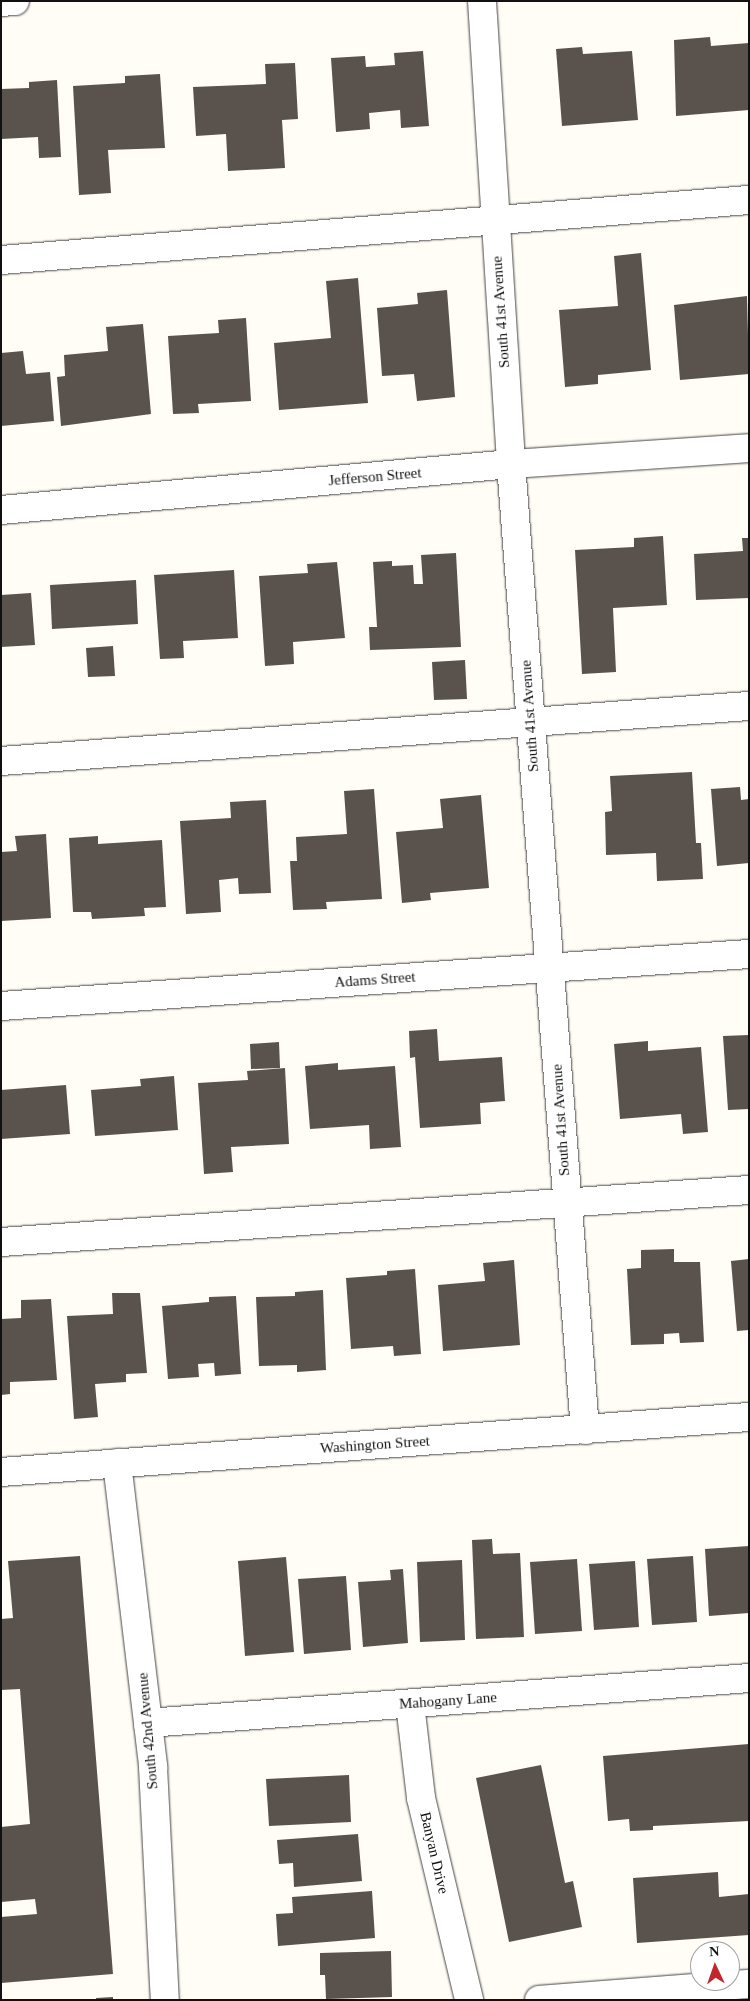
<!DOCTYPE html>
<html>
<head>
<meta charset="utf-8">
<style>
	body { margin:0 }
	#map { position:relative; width:750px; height:2001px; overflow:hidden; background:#fffdf5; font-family:Georgia,serif }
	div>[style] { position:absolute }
	.building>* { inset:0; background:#5a524d }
	.roads { filter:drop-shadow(0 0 1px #444) drop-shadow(0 0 1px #444) }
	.minor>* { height:28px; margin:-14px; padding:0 14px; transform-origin:14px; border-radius:14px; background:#fff }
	span { translate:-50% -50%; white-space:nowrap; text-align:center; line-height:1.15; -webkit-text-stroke:5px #fff; paint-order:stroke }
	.street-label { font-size:15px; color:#111 }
	.frame { position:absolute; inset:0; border:2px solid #111; pointer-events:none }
	.north { position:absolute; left:690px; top:1941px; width:50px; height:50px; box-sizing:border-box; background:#fff; border:1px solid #a0a0a0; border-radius:50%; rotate:357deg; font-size:14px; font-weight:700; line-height:20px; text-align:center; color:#111 }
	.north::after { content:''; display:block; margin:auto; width:18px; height:22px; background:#c4262e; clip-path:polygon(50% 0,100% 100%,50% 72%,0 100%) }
</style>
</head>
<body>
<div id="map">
	<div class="building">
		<i style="clip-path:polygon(710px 37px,711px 46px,749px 43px,749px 110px,676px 116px,674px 40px)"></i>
		<i style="clip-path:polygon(582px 47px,583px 54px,632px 51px,638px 120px,562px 126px,556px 49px)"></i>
		<i style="clip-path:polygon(423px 51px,429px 126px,401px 128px,400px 110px,369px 113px,370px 129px,336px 132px,331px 58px,365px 56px,366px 67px,395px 65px,394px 53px)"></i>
		<i style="clip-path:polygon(295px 63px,298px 119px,282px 120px,285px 168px,228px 171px,226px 134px,196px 136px,193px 87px,266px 84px,265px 64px)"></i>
		<i style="clip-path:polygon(160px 74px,165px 148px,108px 150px,111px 193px,79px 195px,73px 86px,125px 83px,125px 76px)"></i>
		<i style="clip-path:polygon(57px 80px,61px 157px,39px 158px,38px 137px,1px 139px,1px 89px,29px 88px,29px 82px)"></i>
		<i style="clip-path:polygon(641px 253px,651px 370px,598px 375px,598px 384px,565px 387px,559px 310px,618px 306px,614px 256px)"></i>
		<i style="clip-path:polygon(358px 278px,368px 403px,279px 410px,274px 343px,331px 338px,326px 281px)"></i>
		<i style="clip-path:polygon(447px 290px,455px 397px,417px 401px,414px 374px,382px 376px,377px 308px,418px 304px,417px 293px)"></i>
		<i style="clip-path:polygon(747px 296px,749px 374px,680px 380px,674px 305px)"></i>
		<i style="clip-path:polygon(246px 318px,251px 401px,198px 404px,199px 413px,173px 414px,168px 336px,219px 333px,218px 320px)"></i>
		<i style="clip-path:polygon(143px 324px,151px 414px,61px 426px,57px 377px,65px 376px,64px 355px,108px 351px,106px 327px)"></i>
		<i style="clip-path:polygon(23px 351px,26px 374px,50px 372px,54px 421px,1px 426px,1px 353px)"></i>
		<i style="clip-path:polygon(663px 536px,667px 605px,613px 608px,616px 672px,582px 674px,575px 550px,634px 547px,634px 538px)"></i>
		<i style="clip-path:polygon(742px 538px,749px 538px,749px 598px,696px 600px,694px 554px,743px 551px)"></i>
		<i style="clip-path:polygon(456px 553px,461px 647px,370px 650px,369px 627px,377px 627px,373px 562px,392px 561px,392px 566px,413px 565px,414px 584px,423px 584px,421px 555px)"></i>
		<i style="clip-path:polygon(337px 562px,345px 638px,293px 642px,294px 664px,265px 666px,259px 576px,308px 573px,307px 564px)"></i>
		<i style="clip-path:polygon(234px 570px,238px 638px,183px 641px,184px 658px,160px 659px,154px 575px)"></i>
		<i style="clip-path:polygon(136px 580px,138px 624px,52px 629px,50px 585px)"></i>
		<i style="clip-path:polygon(31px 593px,35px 645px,1px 647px,1px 595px)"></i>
		<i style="clip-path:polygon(113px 646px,115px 676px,88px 677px,86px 648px)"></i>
		<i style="clip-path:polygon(465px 660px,467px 699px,434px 700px,432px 662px)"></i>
		<i style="clip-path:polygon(692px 772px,696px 843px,701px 843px,703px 879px,657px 881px,656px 853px,606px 855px,605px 812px,612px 811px,610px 776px)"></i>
		<i style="clip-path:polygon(740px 787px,741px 800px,749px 799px,749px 863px,717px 866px,711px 789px)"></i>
		<i style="clip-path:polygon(374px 789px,382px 899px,326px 902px,327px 909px,293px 910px,290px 861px,297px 861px,296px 837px,347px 834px,344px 791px)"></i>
		<i style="clip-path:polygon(481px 795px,489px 888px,430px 893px,431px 900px,402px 903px,396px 832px,443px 828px,440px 799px)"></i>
		<i style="clip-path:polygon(266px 800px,271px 893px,239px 894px,238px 878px,219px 880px,221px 912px,186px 914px,180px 821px,231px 818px,230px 802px)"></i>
		<i style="clip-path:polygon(46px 834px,51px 918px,1px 921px,1px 852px,17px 851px,15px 836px)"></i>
		<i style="clip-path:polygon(98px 836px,98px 844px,162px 840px,166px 907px,144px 908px,145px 916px,92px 919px,91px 912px,73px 912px,69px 838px)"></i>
		<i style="clip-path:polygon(437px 1029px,439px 1061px,502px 1057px,505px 1101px,480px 1103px,481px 1124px,420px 1128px,415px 1057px,410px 1058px,409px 1031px)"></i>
		<i style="clip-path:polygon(749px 1035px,749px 1109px,728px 1110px,723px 1036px)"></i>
		<i style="clip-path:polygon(648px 1041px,648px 1051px,701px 1047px,708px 1132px,683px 1134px,681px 1114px,620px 1119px,614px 1044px)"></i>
		<i style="clip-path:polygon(279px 1042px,280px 1068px,251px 1069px,250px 1044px)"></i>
		<i style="clip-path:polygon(338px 1063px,338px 1070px,395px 1066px,401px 1147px,370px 1149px,369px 1125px,310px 1129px,305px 1066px)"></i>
		<i style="clip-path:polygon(285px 1068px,289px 1144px,231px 1147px,233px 1172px,204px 1174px,198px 1083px,248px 1080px,247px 1071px)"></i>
		<i style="clip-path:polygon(174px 1076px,178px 1130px,95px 1136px,91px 1090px,141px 1086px,140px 1079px)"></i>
		<i style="clip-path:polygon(66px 1085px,70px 1134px,1px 1139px,1px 1090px)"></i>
		<i style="clip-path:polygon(674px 1249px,674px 1262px,700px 1262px,704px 1342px,680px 1343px,679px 1333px,664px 1334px,664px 1344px,631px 1345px,627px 1269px,641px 1268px,641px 1250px)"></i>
		<i style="clip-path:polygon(749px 1259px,749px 1330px,737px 1331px,731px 1261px)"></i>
		<i style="clip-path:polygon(514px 1260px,520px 1345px,443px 1351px,438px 1285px,485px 1281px,483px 1263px)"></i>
		<i style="clip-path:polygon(415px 1269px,421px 1354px,394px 1356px,393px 1346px,351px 1349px,346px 1278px,387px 1275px,387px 1271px)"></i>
		<i style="clip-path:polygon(323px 1290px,326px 1370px,297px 1372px,297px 1365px,259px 1366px,256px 1297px,295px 1296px,295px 1292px)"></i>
		<i style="clip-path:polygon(112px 1293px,140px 1293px,147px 1373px,126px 1374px,126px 1382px,95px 1384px,98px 1417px,74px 1419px,67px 1316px,113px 1314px)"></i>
		<i style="clip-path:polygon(236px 1296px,241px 1374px,215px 1376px,214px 1363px,198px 1364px,199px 1377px,168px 1379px,162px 1306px,209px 1302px,209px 1297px)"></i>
		<i style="clip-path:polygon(51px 1299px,57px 1380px,10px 1382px,10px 1394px,1px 1395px,1px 1319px,21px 1318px,21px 1300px)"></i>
		<i style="clip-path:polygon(492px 1539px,493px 1554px,520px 1553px,524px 1637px,476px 1639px,472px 1540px)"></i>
		<i style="clip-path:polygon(749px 1546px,749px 1613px,709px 1616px,705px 1549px)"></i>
		<i style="clip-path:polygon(80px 1556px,113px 1974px,1px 1983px,1px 1917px,37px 1914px,35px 1899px,1px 1902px,1px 1827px,30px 1824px,20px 1689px,1px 1690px,1px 1619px,13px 1618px,8px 1561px)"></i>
		<i style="clip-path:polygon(693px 1556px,697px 1622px,652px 1625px,647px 1559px)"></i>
		<i style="clip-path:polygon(286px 1557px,294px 1652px,245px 1656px,238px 1561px)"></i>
		<i style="clip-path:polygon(577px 1559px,582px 1631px,535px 1634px,530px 1562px)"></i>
		<i style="clip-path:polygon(462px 1560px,465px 1640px,420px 1642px,417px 1562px)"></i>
		<i style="clip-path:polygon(635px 1561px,639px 1627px,594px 1630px,589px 1564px)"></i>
		<i style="clip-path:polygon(403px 1569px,408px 1643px,363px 1647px,358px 1582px,391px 1580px,390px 1570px)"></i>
		<i style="clip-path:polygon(346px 1576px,351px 1650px,304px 1654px,298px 1579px)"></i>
		<i style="clip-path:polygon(749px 1744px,749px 1821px,653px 1826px,653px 1830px,630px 1831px,629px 1819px,608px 1821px,603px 1756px)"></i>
		<i style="clip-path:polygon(541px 1765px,565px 1883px,573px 1881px,582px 1927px,509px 1942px,476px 1778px)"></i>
		<i style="clip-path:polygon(349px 1775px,351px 1822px,269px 1826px,266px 1779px)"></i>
		<i style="clip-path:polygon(358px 1834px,362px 1881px,294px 1887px,293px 1863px,279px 1864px,277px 1840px)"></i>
		<i style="clip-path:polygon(718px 1872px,719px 1897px,749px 1894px,749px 1935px,637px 1943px,633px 1878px)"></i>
		<i style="clip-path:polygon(372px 1891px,375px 1938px,278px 1946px,276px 1914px,293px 1913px,292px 1897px)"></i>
		<i style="clip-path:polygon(391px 1951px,392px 1997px,326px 1999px,325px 1975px,320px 1975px,320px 1953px)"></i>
		<i style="clip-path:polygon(113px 1997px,113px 2000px,96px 2000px,96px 1998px)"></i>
	</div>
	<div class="roads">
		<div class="minor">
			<i style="left:482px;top:1px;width:464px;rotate:86.4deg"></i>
			<i style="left:511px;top:464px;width:969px;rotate:85.62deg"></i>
			<i style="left:1px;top:2px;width:14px;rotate:-4deg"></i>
			<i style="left:1px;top:260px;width:750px;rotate:-4.59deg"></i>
			<i style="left:1px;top:510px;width:512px;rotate:-5.15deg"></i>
			<i style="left:511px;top:464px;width:239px;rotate:-3.8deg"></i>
			<i style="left:1px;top:761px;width:750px;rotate:-4.21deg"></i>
			<i style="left:1px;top:1006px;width:750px;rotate:-3.98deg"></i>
			<i style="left:1px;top:1242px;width:750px;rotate:-3.98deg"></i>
			<i style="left:117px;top:1463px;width:306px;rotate:83.2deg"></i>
			<i style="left:153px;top:1767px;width:233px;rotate:87.1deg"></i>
			<i style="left:1px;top:1472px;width:750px;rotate:-4.21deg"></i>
			<i style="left:410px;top:1704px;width:95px;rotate:83.3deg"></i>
			<i style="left:421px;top:1798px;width:208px;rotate:76.6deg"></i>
			<i style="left:148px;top:1723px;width:603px;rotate:-4.28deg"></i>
			<i style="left:539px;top:2000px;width:211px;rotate:-4.4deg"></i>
		</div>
	</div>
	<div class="street-label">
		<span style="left:501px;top:312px;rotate:-94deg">South 41st Avenue</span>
		<span style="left:375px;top:477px;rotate:-5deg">Jefferson Street</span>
		<span style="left:530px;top:716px;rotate:-94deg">South 41st Avenue</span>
		<span style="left:375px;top:980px;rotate:-4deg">Adams Street</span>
		<span style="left:561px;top:1120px;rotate:-94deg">South 41st Avenue</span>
		<span style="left:375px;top:1445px;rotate:-4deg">Washington Street</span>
		<span style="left:448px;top:1701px;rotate:-4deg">Mahogany Lane</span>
		<span style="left:148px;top:1731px;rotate:-95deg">South 42nd Avenue</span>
		<span style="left:434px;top:1853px;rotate:77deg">Banyan Drive</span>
	</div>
	<div class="frame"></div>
	<div class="north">N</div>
</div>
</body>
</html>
